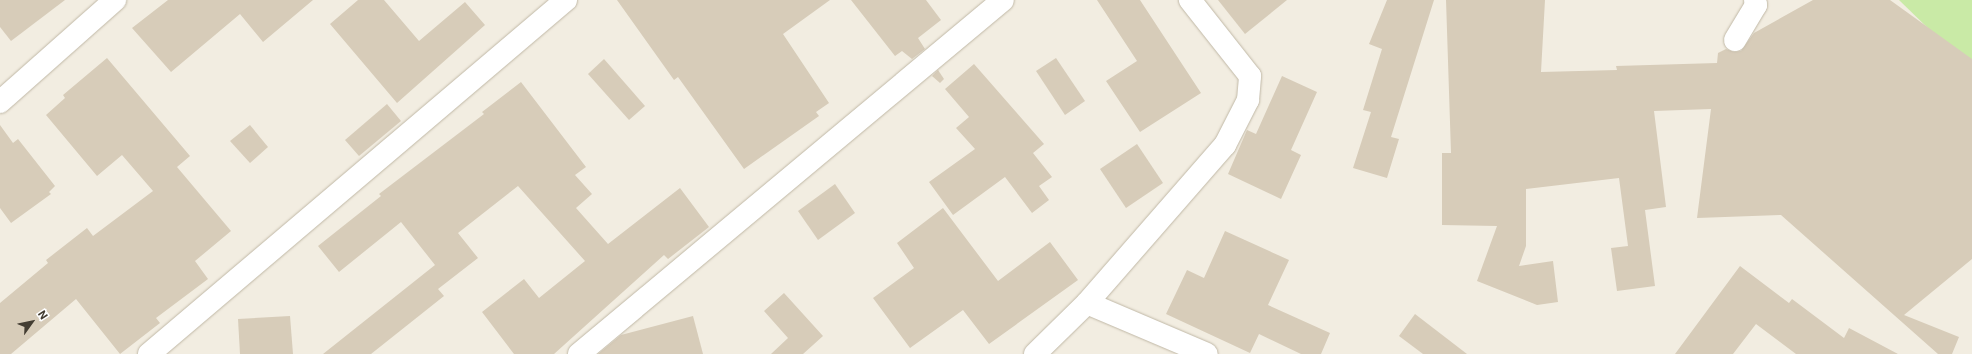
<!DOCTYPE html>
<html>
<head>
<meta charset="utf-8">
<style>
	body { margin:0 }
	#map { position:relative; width:1972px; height:354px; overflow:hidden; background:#f2ede1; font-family:Roboto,sans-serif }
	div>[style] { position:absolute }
	.green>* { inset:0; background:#c9eaa6 }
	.building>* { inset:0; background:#d7ccb9 }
	.roads { filter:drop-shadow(0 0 1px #c0b8a6) drop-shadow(0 0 1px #c0b8a6) }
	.street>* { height:22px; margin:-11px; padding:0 11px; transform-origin:11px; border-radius:11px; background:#fff }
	span { translate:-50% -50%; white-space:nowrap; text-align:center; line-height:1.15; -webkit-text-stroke:3.5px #fff; paint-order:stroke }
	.north { position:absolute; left:12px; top:302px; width:40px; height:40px; -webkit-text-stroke:3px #fff; paint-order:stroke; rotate:57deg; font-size:11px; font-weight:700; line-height:16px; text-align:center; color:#433d32 }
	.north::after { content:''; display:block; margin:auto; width:14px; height:18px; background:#433d32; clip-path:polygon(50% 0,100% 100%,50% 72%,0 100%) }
</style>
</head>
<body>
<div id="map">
	<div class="green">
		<i style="clip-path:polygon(1899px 0,1972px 0,1972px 71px)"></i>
	</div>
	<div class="building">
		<i style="clip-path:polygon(0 0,65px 0,11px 41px,0 27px)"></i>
		<i style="clip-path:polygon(168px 0,313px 0,263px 42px,240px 14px,171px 72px,132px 28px)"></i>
		<i style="clip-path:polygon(358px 0,384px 0,419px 41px,465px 2px,485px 25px,397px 103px,330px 24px)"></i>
		<i style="clip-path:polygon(617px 0,830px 0,783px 34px,829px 103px,816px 112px,819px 116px,744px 169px,678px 77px,674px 80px)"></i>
		<i style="clip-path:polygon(851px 0,926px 0,941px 20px,918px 38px,925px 49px,912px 59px,902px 51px,895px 56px)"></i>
		<i style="clip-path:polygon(1097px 0,1140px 0,1201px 93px,1140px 132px,1106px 81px,1137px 61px)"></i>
		<i style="clip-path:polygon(1218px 0,1287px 0,1245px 34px)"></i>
		<i style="clip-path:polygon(1387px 0,1434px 0,1391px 137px,1399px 139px,1387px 178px,1353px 168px,1371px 112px,1363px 110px,1382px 49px,1369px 44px)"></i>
		<i style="clip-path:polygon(1446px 0,1545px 0,1541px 72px,1617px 70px,1616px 66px,1717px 63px,1718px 53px,1726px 49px,1734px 52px,1741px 51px,1754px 33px,1813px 0,1890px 0,1972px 59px,1972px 259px,1904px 315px,1959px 337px,1952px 354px,1938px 354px,1781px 215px,1697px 218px,1711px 109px,1654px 111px,1666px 207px,1645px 210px,1655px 286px,1617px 291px,1611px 248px,1628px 246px,1619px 178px,1526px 189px,1526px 246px,1519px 266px,1553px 261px,1558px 302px,1537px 305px,1477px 281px,1497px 226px,1442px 225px,1442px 153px,1451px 153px)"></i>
		<i style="clip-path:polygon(107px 58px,190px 156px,177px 167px,231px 231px,195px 261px,208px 279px,156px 318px,160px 323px,120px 354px,76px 299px,11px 354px,0 354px,0 303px,48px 263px,46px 260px,87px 228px,93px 236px,153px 191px,122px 155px,97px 176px,46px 115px,65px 98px,63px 95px)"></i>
		<i style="clip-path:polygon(1056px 58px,1085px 101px,1065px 115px,1036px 71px)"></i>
		<i style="clip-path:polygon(604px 59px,645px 106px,629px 120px,588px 74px)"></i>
		<i style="clip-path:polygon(974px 64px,1044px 144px,1033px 153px,1052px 177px,1039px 186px,1049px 200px,1032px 213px,1005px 177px,953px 215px,929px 182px,975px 149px,956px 128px,969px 117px,945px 89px)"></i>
		<i style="clip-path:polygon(938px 70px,944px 79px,940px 83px,932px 76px)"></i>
		<i style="clip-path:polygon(1282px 76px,1317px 92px,1291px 150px,1301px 155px,1281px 199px,1228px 174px,1247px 130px,1256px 134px)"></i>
		<i style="clip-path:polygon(521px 82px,586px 167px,575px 175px,592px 194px,576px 208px,608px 244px,680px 188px,709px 227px,668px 259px,664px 255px,554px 354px,514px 354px,482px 312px,524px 279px,539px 298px,585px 261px,518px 186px,458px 233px,478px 258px,438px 289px,444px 296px,371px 354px,323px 354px,435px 265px,401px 222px,339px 272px,318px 246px,381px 196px,379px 194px,484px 114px,482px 112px)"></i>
		<i style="clip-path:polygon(387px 104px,401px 121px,359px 156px,345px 140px)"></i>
		<i style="clip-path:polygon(0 125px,13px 143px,18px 139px,55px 186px,49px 192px,51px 194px,11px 223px,0 208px)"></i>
		<i style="clip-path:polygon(250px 125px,268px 147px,250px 163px,230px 141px)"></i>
		<i style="clip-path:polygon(1137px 144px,1163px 183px,1126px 208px,1100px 169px)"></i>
		<i style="clip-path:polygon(835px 184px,855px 213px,818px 240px,798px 211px)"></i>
		<i style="clip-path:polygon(943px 208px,998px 281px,1050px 242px,1078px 280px,989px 344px,963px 310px,910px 348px,873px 298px,914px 268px,897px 243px)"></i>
		<i style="clip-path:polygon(1225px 231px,1289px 260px,1268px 305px,1330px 333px,1321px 354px,1301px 354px,1259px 334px,1250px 353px,1166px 314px,1187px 270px,1204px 278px)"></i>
		<i style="clip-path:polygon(1740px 266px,1789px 303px,1792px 299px,1844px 338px,1849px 328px,1898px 354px,1796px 354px,1756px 324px,1733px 354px,1675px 354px)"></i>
		<i style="clip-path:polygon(784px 293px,823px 336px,803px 354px,771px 354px,788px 338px,764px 311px)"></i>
		<i style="clip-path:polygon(1415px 314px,1467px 354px,1423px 354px,1399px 336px)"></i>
		<i style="clip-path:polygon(290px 316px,293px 354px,240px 354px,238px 319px)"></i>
		<i style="clip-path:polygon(693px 316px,703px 354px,598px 354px,621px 335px)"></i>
	</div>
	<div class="roads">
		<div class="street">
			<i style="left:1735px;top:40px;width:41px;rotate:-59deg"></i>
			<i style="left:1756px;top:5px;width:5px;rotate:-101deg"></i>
			<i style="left:0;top:102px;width:154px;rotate:-41.6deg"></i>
			<i style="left:1087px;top:303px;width:130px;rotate:23deg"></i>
			<i style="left:149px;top:354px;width:547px;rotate:-40.33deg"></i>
			<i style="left:579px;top:354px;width:552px;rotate:-39.86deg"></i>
			<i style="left:1035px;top:354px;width:73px;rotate:-44.4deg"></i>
			<i style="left:1087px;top:303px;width:210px;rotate:-48.9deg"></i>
			<i style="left:1225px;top:145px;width:51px;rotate:-62.9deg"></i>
			<i style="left:1248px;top:100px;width:24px;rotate:-85deg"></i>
			<i style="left:1250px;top:76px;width:97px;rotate:-128.3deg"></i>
		</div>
	</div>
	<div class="north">N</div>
</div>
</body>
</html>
